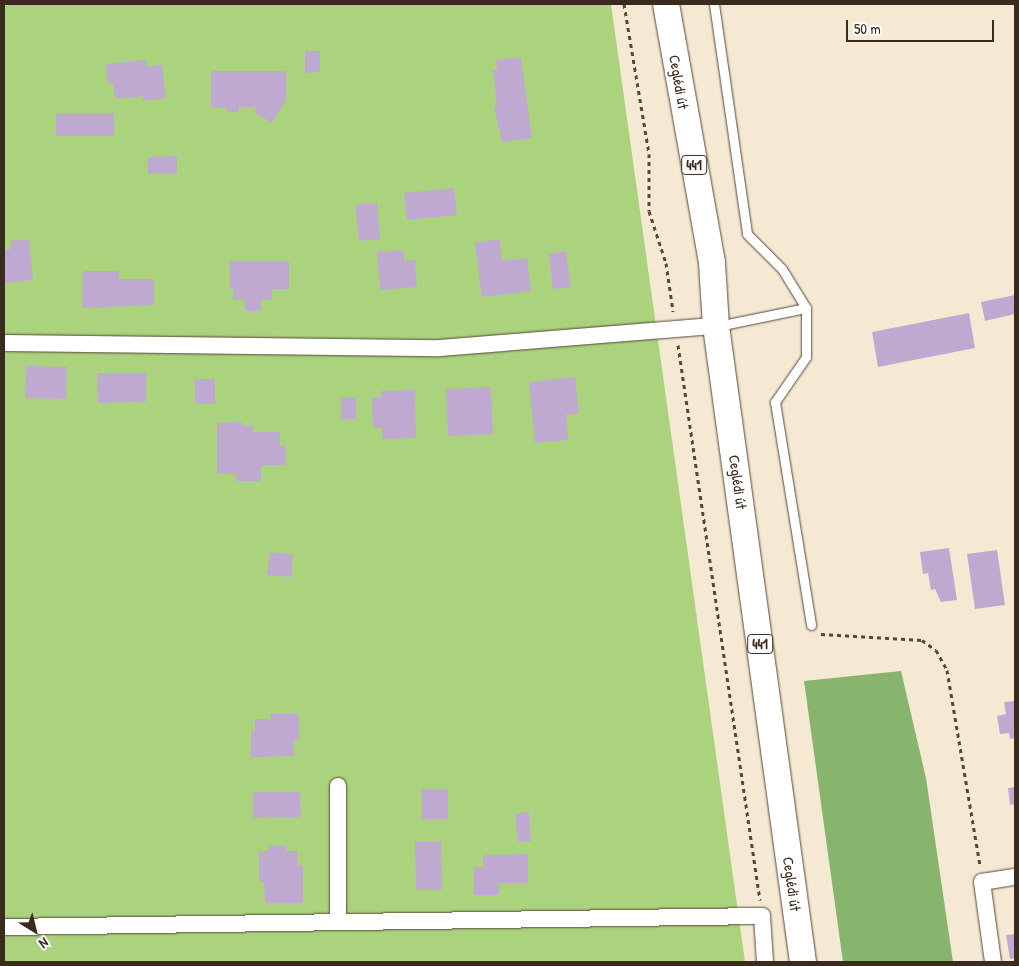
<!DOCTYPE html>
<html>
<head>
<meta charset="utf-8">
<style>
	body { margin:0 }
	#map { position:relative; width:1019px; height:966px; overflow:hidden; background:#f6e9d4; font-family:"Patrick Hand",sans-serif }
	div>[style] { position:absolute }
	.green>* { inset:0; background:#abd37e }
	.forest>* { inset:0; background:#88b56d }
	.building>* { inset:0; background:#bfa9d1 }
	.path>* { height:3px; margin-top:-1.5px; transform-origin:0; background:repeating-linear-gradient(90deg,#574739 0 4px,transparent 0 8px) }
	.roads { filter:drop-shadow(0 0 1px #574739) drop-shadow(0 0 1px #574739) }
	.lane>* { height:9px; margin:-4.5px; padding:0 4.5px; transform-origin:4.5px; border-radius:4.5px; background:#fff }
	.street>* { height:16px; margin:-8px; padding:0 8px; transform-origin:8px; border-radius:8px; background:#fff }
	.primary>* { height:26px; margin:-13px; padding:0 13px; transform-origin:13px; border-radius:13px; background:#fff }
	span { translate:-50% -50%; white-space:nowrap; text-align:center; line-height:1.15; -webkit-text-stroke:4.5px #fff; paint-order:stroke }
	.shield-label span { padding:1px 4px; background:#fff; border:1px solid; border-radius:4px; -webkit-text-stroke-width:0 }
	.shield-label { font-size:14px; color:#3b2a1e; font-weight:700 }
	.street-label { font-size:15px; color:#3b2a1e }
	.frame { position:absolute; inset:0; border:5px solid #3b2a1e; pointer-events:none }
	.north { position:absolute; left:10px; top:906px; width:50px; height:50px; -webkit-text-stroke:4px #fff; paint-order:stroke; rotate:144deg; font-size:14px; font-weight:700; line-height:20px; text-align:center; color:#3b2a1e }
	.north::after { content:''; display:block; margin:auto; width:18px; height:22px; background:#3b2a1e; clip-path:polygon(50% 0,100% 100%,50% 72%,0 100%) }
	.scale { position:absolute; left:846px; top:20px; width:148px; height:22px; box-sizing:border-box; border:2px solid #3b2a1e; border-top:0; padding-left:6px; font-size:15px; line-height:18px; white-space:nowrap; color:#3b2a1e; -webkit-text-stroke:4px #fff; paint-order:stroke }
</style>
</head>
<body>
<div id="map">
	<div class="green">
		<i style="clip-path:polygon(4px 4px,611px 4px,745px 962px,4px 962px)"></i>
	</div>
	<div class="forest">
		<i style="clip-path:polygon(901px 671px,926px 778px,953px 962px,843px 962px,804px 681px)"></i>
	</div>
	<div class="building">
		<i style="clip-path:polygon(305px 51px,320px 51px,320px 72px,305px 73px)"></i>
		<i style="clip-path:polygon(521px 57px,532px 138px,502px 142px,494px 107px,497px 106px,493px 70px,497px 70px,496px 60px)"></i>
		<i style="clip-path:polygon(146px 60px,147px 67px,162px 65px,166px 98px,143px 101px,143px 96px,115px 99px,113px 84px,108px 84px,106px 64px)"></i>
		<i style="clip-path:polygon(211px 71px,286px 71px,286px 100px,272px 123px,254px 112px,257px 107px,239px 107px,239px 112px,227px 112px,227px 108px,211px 108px)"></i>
		<i style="clip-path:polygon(56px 113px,114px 113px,114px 136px,56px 136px)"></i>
		<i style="clip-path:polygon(177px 156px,177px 173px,148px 174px,147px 157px)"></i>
		<i style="clip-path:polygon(454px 188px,457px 215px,407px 220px,404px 193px)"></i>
		<i style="clip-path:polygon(377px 203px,380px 239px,359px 241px,355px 205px)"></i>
		<i style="clip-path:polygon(29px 239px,33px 280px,4px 283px,4px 250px,11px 249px,10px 241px)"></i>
		<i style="clip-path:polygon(500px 239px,502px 261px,527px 258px,531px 291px,482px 297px,475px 243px)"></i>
		<i style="clip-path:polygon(403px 250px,404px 261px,415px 260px,417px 287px,380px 290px,377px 252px)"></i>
		<i style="clip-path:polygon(566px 251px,571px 287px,553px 289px,549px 254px)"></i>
		<i style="clip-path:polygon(230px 261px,289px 261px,289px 289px,272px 289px,272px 300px,261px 300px,261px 311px,245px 311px,245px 300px,233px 300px,234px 289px,230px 289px)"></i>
		<i style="clip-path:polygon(83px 271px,119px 271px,119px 279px,154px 279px,154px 305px,82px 308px)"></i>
		<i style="clip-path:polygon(1015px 295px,1015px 314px,985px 321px,981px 302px)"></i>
		<i style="clip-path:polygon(969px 313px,975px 348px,878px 367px,872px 332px)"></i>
		<i style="clip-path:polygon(26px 366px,67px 367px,66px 399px,25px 398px)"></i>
		<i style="clip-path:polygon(97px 373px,146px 373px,146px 402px,98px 403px)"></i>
		<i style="clip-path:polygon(575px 377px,579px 413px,566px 415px,568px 440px,535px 443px,529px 382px)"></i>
		<i style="clip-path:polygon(195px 379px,215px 379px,215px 404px,195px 404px)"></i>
		<i style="clip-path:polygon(491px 387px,493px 434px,448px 436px,446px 389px)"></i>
		<i style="clip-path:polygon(415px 390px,416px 438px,382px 439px,382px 428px,373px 428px,372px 398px,381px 398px,381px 391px)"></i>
		<i style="clip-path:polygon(341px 397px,356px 397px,356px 419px,341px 419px)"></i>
		<i style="clip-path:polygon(242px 422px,242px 426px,253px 426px,253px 432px,280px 432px,280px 445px,285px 445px,286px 465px,261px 465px,261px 481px,236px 481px,236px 474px,217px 474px,217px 423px)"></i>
		<i style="clip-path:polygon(949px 548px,957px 600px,941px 602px,935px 589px,931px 590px,928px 573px,923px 574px,920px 552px)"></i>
		<i style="clip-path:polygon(997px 550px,1005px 605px,975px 609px,967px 554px)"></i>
		<i style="clip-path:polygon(270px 552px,293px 555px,291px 577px,267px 575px)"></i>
		<i style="clip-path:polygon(1015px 701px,1015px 738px,1010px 739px,1009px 733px,1000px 734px,997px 716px,1006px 714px,1004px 702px)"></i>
		<i style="clip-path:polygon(271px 714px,299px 714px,299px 739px,293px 739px,294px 756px,251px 757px,251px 731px,255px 731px,255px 719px,271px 719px)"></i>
		<i style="clip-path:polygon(1015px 787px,1015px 804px,1010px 805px,1008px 788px)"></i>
		<i style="clip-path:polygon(422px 789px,448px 789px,448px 819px,422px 819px)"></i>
		<i style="clip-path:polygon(253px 792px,300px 792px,301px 817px,253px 818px)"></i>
		<i style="clip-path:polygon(529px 812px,531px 841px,518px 842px,515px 814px)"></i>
		<i style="clip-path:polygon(415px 842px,441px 842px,442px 890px,416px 890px)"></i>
		<i style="clip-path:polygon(269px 846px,286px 846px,286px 851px,297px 851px,298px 865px,303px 865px,303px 903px,265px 903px,264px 882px,259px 882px,259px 851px,269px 851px)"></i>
		<i style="clip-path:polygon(528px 854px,528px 883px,499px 883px,499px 895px,474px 895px,474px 867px,483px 867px,483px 855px)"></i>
		<i style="clip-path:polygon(1015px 934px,1015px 958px,1010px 959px,1006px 935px)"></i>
	</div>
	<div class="path">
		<i style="left:624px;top:4px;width:152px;rotate:80.5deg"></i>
		<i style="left:649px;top:154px;width:57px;rotate:90deg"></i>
		<i style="left:649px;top:211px;width:55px;rotate:71.9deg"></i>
		<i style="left:666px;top:263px;width:49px;rotate:81.7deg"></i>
		<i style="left:678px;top:345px;width:561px;rotate:81.6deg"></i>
		<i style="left:821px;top:634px;width:101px;rotate:3.4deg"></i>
		<i style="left:922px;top:640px;width:17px;rotate:36deg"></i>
		<i style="left:936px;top:650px;width:23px;rotate:61deg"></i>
		<i style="left:947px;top:670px;width:199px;rotate:80.4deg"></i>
	</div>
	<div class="roads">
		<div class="lane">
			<i style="left:714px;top:4px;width:232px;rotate:81.8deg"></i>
			<i style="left:747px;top:234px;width:49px;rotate:45deg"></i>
			<i style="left:782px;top:269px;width:46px;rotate:58.4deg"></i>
			<i style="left:806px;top:308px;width:49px;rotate:90deg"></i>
			<i style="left:806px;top:357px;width:55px;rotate:124.6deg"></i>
			<i style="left:775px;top:402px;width:226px;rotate:80.8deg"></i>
			<i style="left:718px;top:326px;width:90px;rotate:-11.6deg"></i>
		</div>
		<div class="street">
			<i style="left:4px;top:343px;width:436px;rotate:0.7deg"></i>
			<i style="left:440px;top:348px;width:277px;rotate:-4.6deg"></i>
			<i style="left:338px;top:786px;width:135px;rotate:90deg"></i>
			<i style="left:4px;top:927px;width:758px;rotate:-0.83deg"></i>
			<i style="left:762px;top:916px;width:46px;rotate:86.3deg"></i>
			<i style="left:993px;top:962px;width:81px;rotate:-97.8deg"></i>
			<i style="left:982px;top:882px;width:33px;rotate:-9deg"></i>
		</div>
		<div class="primary">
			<i style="left:666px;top:4px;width:263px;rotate:79.9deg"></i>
			<i style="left:712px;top:263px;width:63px;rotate:86.4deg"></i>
			<i style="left:716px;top:326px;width:642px;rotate:82.21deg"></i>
		</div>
	</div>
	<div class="shield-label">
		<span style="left:694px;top:165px">441</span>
		<span style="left:760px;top:644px">441</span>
	</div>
	<div class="street-label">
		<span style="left:679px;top:82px;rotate:80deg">Ceglédi út</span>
		<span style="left:738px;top:482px;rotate:82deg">Ceglédi út</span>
		<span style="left:792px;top:884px;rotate:82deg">Ceglédi út</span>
	</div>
	<div class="frame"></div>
	<div class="north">N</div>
	<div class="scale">50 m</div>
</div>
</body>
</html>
